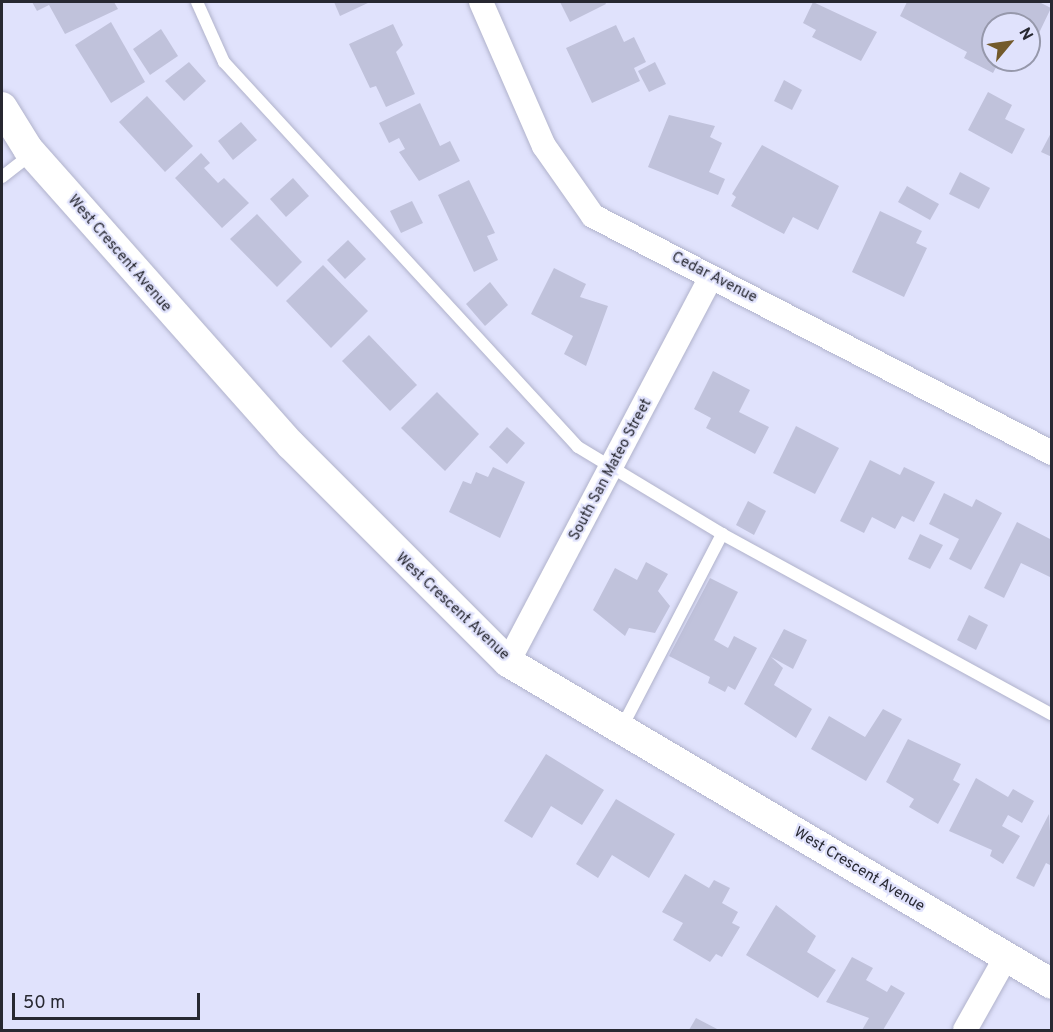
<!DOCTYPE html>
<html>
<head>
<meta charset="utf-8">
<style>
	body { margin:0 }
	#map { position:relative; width:1053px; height:1032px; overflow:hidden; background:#e0e2fc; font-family:Overpass,sans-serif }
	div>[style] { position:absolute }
	.building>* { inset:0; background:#c0c2db }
	.roads { filter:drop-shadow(0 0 2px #b0b2cb) drop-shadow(0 0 2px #b0b2cb) }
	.service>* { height:12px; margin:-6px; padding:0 6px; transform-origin:6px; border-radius:6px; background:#fff }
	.minor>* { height:24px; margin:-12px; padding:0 12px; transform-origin:12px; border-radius:12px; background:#fff }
	.tertiary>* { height:30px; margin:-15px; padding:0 15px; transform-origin:15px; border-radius:15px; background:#fff }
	span { translate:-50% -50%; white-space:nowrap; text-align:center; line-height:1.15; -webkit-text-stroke:4.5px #e0e2fc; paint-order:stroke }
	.street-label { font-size:15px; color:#272831 }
	.frame { position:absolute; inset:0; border:3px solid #272831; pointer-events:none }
	.north { position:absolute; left:981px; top:12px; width:60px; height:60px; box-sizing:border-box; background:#e0e2fc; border:2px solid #9698ab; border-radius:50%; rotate:61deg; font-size:16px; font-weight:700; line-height:24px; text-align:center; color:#272831 }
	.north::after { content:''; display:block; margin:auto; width:21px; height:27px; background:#735a2b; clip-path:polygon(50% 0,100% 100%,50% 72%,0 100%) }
	.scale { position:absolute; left:12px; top:993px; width:188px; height:27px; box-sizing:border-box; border:3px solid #272831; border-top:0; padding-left:8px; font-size:18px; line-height:21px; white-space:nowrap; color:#272831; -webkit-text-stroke:4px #e0e2fc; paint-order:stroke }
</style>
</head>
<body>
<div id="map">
	<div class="building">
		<i style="clip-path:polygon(32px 2px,114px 2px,118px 9px,65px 34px,49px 5px,37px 11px)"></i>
		<i style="clip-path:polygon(334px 2px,370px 2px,340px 16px)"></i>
		<i style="clip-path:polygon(560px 2px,605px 2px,606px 4px,570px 22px)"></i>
		<i style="clip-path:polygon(813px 2px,877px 32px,861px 61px,812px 37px,816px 30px,803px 23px)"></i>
		<i style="clip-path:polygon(907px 2px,1039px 2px,1051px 8px,1039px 33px,1029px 24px,993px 24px,993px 60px,1000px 60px,993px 73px,964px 58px,967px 52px,900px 16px)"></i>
		<i style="clip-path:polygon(111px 22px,145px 82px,111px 103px,75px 45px)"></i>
		<i style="clip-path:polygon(393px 24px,403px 45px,396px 52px,415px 94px,386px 107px,376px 86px,370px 88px,349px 44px)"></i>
		<i style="clip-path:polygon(616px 25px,624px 42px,634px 37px,646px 62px,634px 68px,640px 81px,592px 103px,566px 48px)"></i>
		<i style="clip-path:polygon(161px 29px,178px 56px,150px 75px,133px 49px)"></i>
		<i style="clip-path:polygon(189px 62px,206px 81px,184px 101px,165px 81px)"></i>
		<i style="clip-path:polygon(655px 62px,666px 84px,649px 92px,638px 71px)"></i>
		<i style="clip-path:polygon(784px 80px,802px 90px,792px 110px,774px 101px)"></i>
		<i style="clip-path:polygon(988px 92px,1012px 105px,1005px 119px,1025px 129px,1012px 154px,968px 130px)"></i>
		<i style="clip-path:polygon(147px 96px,193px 146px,165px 172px,119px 122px)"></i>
		<i style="clip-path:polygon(420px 103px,440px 146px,450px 141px,460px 161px,419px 181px,399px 152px,405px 149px,399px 138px,389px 143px,379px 123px)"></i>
		<i style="clip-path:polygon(669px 115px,715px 126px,710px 137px,722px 143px,709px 172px,725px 179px,718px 195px,648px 167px)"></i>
		<i style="clip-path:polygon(241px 122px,257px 140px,233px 160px,218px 141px)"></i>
		<i style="clip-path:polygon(1052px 131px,1052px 157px,1041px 152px)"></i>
		<i style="clip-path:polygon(762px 145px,839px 186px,818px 230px,793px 217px,784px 234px,731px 206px,736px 197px,732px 194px)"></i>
		<i style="clip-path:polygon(201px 153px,210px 163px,204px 168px,218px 183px,224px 178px,249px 203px,222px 228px,175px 178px)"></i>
		<i style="clip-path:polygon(960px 172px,990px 188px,979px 209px,949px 194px)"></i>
		<i style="clip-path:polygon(293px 178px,309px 196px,286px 217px,270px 199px)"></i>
		<i style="clip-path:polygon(469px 180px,495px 233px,487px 236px,498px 260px,474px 272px,438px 195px)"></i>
		<i style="clip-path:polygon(907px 186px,939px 204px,930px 220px,898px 202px)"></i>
		<i style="clip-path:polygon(412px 201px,423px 223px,401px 233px,390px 211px)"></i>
		<i style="clip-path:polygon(880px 211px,922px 231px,916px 243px,927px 248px,904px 297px,852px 272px)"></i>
		<i style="clip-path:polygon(257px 214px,302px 262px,277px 287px,230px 239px)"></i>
		<i style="clip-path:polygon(348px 240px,366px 259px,345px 279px,327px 260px)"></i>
		<i style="clip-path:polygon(323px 265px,368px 311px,331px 348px,286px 301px)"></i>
		<i style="clip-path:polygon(554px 268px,586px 284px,580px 297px,608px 306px,586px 366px,564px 354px,573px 336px,531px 314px)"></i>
		<i style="clip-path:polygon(490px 282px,508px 305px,485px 326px,466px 304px)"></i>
		<i style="clip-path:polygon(369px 335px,417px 385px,390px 411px,342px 361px)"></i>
		<i style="clip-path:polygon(713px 371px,750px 390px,739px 412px,769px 427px,755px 454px,706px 428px,711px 418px,694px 409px)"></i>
		<i style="clip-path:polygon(437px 392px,479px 434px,445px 471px,401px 428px)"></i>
		<i style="clip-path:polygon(796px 426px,839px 448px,815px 494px,773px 473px)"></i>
		<i style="clip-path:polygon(507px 427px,525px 443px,507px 464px,489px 447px)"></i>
		<i style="clip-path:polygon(870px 460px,900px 475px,904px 467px,935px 482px,914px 522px,902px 516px,895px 529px,872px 517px,864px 533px,840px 521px)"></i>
		<i style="clip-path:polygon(493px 467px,525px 482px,500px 538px,449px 512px,463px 481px,471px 484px,476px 472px,488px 477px)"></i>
		<i style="clip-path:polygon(944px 493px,972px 507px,976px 499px,1002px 513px,971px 570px,949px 559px,959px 539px,929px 524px)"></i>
		<i style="clip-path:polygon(748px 501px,766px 511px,754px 535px,736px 525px)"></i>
		<i style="clip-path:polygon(1017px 522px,1052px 540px,1052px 578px,1021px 563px,1004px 598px,984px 588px)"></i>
		<i style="clip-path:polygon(920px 534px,943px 545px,930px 569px,908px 559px)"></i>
		<i style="clip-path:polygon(646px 562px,668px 574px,658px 591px,670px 606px,655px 633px,629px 628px,625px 636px,593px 610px,615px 568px,637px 580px)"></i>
		<i style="clip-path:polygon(710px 578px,738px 592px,714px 640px,728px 648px,734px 636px,757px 648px,735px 690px,728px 686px,725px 692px,708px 683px,710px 677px,669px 656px)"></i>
		<i style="clip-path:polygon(969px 615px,988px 625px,976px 650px,957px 640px)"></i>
		<i style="clip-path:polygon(784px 629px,807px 640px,793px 669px,771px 657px,783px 668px,774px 685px,812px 709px,796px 738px,744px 704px)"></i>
		<i style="clip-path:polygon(883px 709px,902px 719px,866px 781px,811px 749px,829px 716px,865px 737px)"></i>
		<i style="clip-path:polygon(908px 739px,961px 764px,953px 780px,960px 784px,938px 824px,909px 807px,914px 799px,886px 782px)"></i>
		<i style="clip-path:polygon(546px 754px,604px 790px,582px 825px,551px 806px,532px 838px,504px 821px)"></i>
		<i style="clip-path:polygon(976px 778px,1008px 797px,1013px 789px,1034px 801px,1022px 823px,1008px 815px,1002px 826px,1020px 836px,1003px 864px,990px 856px,992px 850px,949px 831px)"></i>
		<i style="clip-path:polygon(616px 799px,675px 834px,649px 878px,612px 855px,598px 878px,576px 864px)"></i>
		<i style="clip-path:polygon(1049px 814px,1052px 866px,1046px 863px,1034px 887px,1016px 878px)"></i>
		<i style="clip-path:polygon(685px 874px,709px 888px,714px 880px,730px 888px,722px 903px,738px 912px,732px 923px,740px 927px,722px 957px,716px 954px,710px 962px,673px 940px,683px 923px,662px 912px)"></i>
		<i style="clip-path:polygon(776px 905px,816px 936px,807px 952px,836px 970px,818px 998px,746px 955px)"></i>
		<i style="clip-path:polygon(852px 957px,873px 968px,866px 980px,887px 992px,891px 985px,905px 993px,883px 1030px,862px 1030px,869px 1018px,826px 1002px)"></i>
		<i style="clip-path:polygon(696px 1018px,719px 1030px,689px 1030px)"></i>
	</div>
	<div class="roads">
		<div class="service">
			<i style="left:197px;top:2px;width:66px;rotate:65.8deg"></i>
			<i style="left:224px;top:62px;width:523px;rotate:47.4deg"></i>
			<i style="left:578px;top:447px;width:168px;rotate:31.1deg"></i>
			<i style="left:722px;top:534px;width:376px;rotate:28.7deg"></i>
			<i style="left:2px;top:177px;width:37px;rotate:-38deg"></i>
			<i style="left:621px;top:729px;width:220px;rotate:-62.6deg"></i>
		</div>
		<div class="minor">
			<i style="left:481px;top:2px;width:157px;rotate:66.4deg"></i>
			<i style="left:544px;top:146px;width:85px;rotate:55deg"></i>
			<i style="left:593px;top:216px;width:517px;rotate:27.31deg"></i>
			<i style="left:508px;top:662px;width:435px;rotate:-62.2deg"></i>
			<i style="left:965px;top:1030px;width:84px;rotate:-60.7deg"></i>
		</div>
		<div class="tertiary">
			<i style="left:2px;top:107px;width:49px;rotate:58.2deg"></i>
			<i style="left:28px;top:149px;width:396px;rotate:48.4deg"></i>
			<i style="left:291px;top:445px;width:307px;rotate:45deg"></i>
			<i style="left:508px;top:662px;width:632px;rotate:30.62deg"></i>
		</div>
	</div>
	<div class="street-label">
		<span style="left:119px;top:254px;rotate:49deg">West Crescent Avenue</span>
		<span style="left:714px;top:278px;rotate:27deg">Cedar Avenue</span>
		<span style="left:611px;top:470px;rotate:-62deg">South San Mateo Street</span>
		<span style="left:452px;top:607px;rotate:43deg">West Crescent Avenue</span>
		<span style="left:859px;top:870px;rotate:31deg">West Crescent Avenue</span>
	</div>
	<div class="frame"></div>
	<div class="north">N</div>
	<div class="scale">50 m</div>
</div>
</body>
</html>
